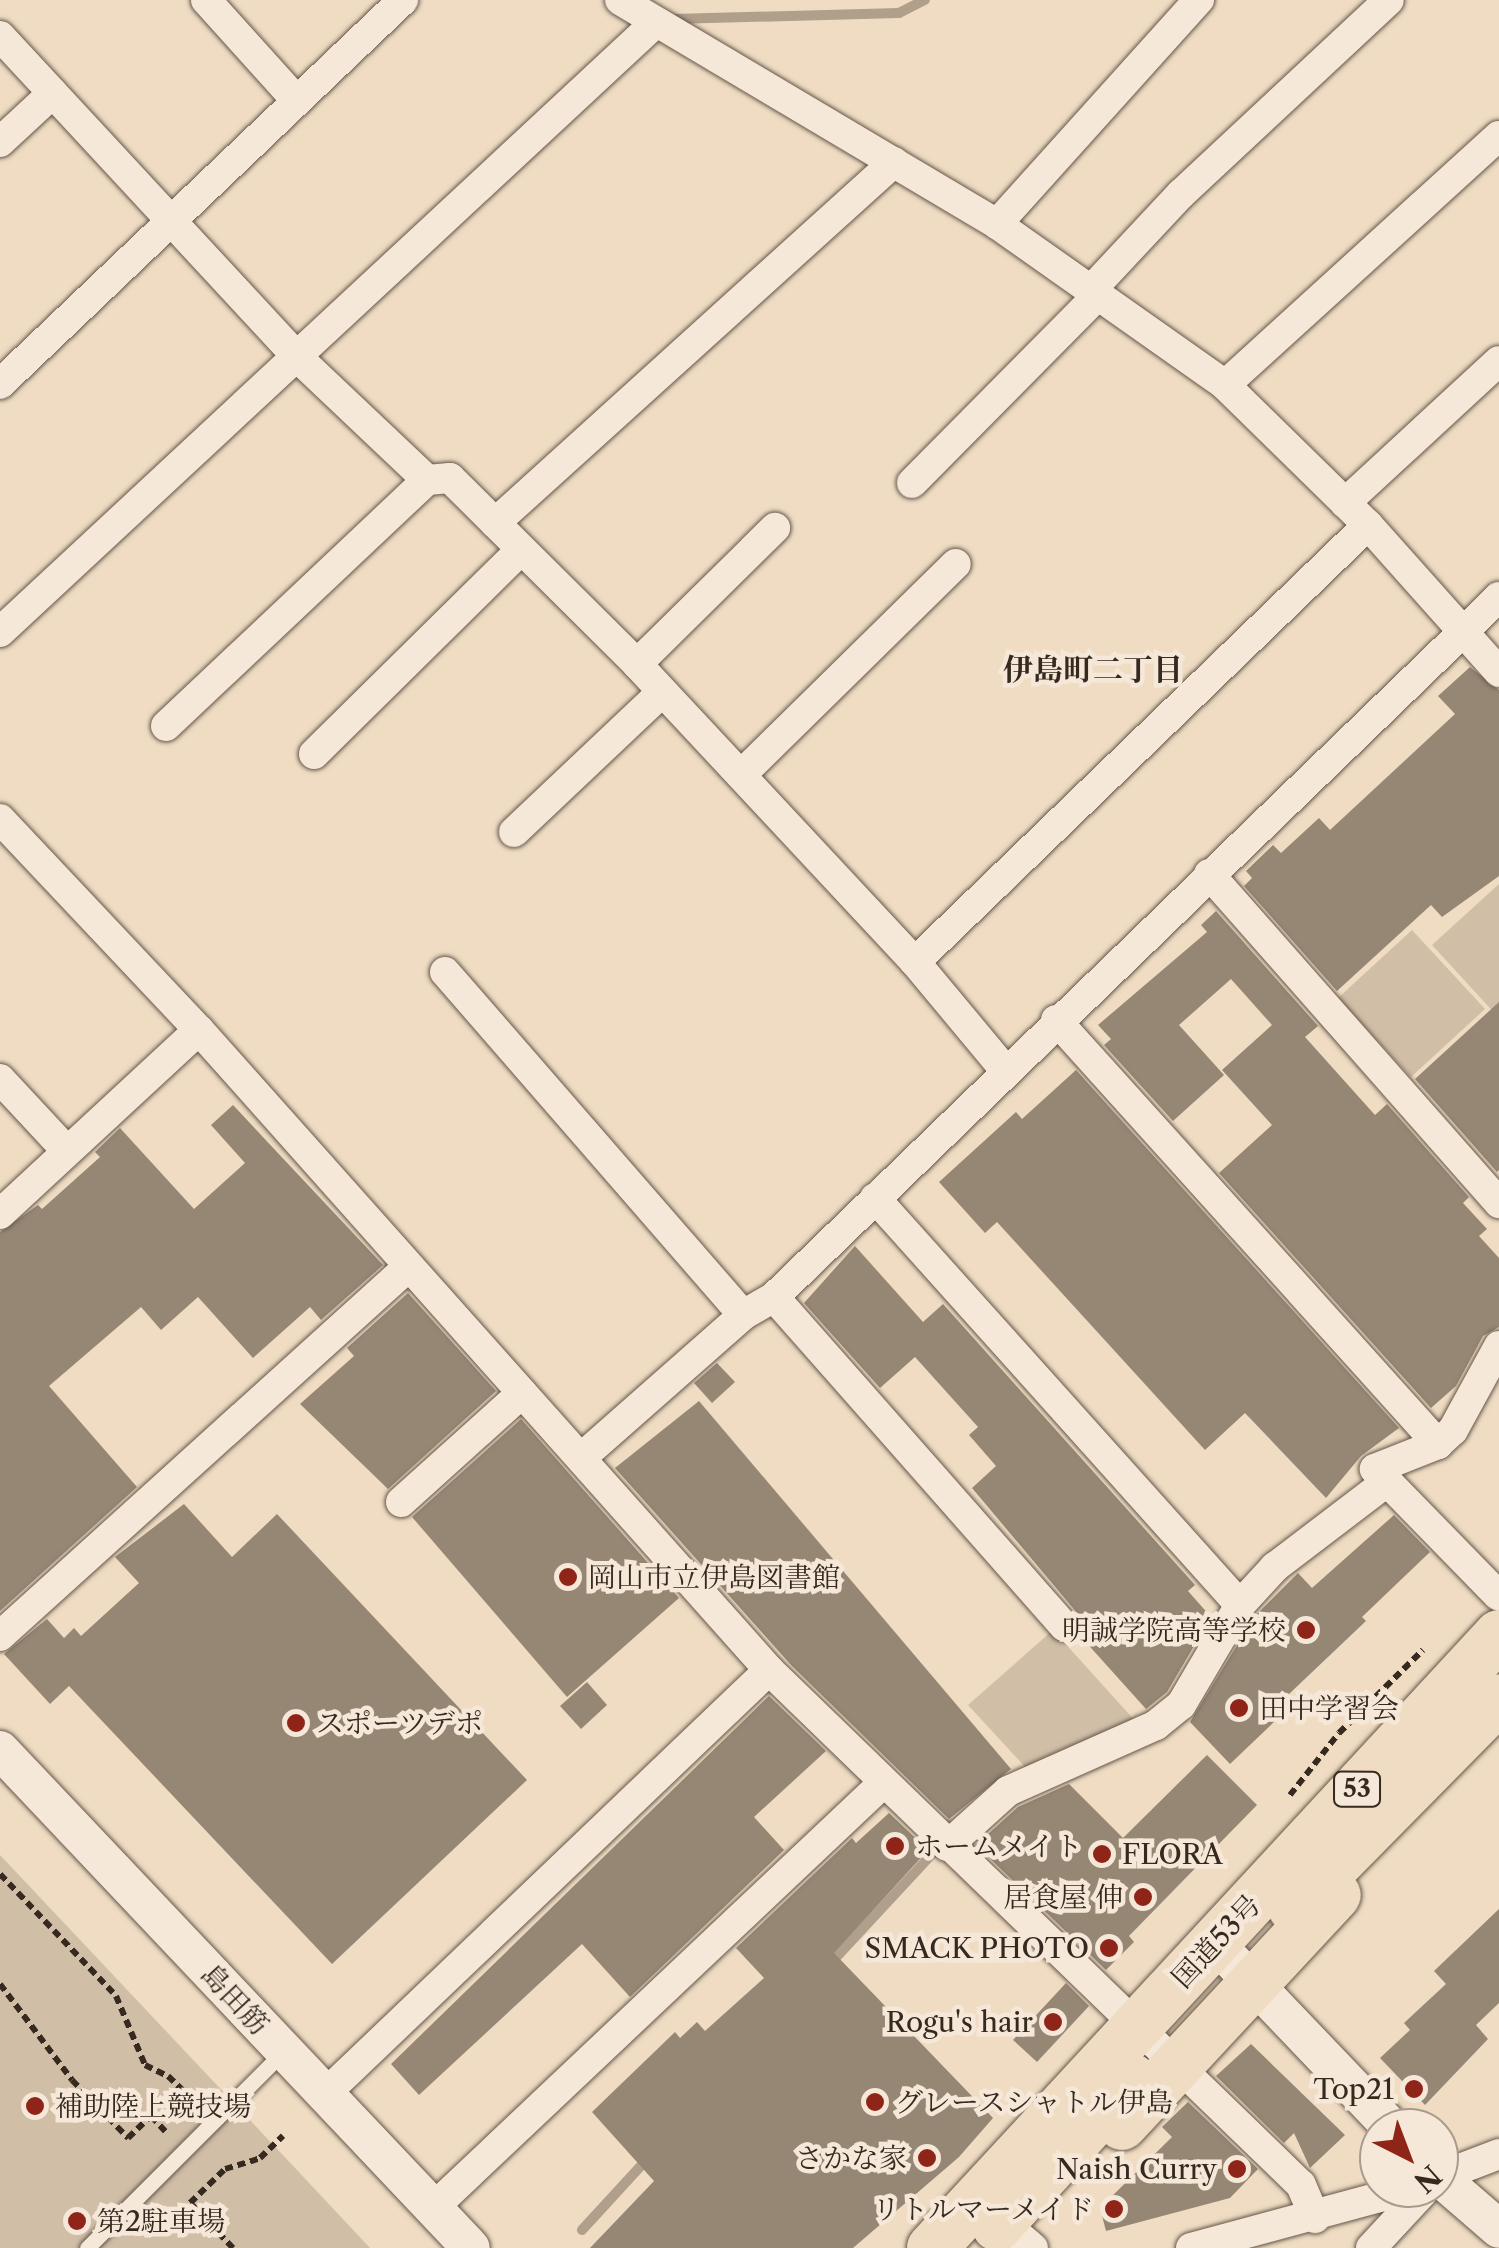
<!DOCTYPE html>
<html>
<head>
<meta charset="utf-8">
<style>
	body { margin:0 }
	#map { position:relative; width:1499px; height:2248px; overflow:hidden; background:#efdcc3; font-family:"Libre Caslon Text","Noto Serif JP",serif }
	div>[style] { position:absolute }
	.green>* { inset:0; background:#d0bea7 }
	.stream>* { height:10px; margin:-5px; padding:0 5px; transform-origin:5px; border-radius:5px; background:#b09f8b }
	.building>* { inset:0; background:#968674 }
	.path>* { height:6px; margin-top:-3px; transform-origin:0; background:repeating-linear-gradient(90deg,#36291f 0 8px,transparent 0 13px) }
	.roads { filter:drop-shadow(0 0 2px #645648) drop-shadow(0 0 2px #645648) }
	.service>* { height:15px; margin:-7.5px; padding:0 7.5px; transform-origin:7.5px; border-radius:7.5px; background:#f5e8d8 }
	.minor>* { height:30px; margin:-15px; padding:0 15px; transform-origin:15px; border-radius:15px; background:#f5e8d8 }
	.tertiary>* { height:38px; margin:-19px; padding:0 19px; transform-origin:19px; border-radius:19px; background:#f5e8d8 }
	.trunk>* { height:50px; margin:-25px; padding:0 25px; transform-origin:25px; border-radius:25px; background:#efdcc3 }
	.dots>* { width:28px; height:28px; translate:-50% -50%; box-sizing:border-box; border:5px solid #f5e8d8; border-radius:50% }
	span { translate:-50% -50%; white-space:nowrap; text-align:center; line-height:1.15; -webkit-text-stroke:9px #f5e8d8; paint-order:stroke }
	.shield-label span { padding:2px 8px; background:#f5e8d8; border:2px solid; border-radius:8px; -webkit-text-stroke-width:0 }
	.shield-label { font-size:25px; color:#36291f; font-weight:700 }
	.poi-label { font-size:28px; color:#36291f }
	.left { translate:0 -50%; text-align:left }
	.right { translate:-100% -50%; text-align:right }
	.street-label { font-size:28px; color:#36291f }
	.neighbourhood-label { font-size:30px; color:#36291f; font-weight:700 }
	.north { position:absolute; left:1359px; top:2108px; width:100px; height:100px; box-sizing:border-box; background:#f5e8d8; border:2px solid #a99c8e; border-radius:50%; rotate:138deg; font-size:28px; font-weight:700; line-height:40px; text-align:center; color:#36291f }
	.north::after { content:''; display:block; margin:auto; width:35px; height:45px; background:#8f2418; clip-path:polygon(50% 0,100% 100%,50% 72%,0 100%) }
</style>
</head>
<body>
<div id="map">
	<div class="green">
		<i style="clip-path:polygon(1499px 884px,1499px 1018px,1432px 945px)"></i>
		<i style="clip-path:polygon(1412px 930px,1485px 1009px,1411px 1077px,1338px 998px)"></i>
		<i style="clip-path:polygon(1053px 1630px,1137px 1723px,1027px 1769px,968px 1705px)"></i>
		<i style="clip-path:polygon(0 1855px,296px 2169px,370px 2248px,0 2248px)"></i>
	</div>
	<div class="stream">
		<i style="left:673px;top:19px;width:226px;rotate:-1.5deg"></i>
		<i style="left:899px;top:13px;width:29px;rotate:-27deg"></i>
		<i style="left:828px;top:1966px;width:153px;rotate:-47.1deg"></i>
		<i style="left:582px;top:2230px;width:99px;rotate:-47.5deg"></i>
	</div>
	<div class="building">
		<i style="clip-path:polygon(1470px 667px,1499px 690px,1499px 876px,1442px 917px,1431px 905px,1337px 991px,1244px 886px,1252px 878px,1246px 871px,1273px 845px,1281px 853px,1319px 818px,1330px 830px,1455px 714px,1438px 696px)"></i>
		<i style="clip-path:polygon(1216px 911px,1318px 1026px,1305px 1037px,1375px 1115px,1387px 1104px,1469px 1197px,1463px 1203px,1487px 1229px,1479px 1236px,1499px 1258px,1499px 1327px,1483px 1336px,1456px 1386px,1431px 1408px,1219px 1173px,1272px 1125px,1222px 1070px,1272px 1025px,1231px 979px,1179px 1025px,1224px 1075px,1173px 1121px,1104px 1045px,1111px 1039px,1098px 1025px,1207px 932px,1201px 925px)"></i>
		<i style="clip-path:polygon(1499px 1002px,1499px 1170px,1497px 1172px,1415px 1079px)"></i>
		<i style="clip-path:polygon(1076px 1070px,1399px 1428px,1361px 1456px,1326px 1498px,1245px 1413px,1205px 1450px,997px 1222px,985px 1233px,939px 1182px,1016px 1112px,1022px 1119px)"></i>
		<i style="clip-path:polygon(233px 1105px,383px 1265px,321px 1320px,310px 1307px,253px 1358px,198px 1297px,161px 1330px,141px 1307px,49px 1386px,137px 1487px,0 1611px,0 1232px,38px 1205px,42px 1209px,100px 1157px,95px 1152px,120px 1128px,194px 1209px,245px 1163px,211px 1125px)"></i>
		<i style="clip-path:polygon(855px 1246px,923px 1322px,943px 1304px,1195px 1585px,1188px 1591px,1211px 1617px,1167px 1692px,1146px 1709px,1083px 1639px,1078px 1614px,972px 1488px,996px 1466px,969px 1435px,978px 1427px,915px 1357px,880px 1388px,804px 1303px)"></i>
		<i style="clip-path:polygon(408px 1293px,496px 1391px,388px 1489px,300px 1404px,354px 1356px,347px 1348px)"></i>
		<i style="clip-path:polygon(717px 1363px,735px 1382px,712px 1403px,694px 1383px)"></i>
		<i style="clip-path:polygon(699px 1401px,1011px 1769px,949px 1819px,791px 1665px,615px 1468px)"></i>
		<i style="clip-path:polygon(521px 1419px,679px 1598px,567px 1697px,412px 1517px)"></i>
		<i style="clip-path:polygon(184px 1504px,232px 1557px,277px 1514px,527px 1780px,332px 1964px,69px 1686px,50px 1704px,4px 1654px,47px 1619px,64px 1638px,74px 1628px,81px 1636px,139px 1583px,115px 1557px)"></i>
		<i style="clip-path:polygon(1394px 1515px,1430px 1552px,1362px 1617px,1366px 1621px,1289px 1694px,1296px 1701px,1230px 1764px,1190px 1722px,1255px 1616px,1298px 1573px,1312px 1588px)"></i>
		<i style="clip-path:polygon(587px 1682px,607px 1705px,581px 1729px,560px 1706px)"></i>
		<i style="clip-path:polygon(769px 1696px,826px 1751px,754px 1817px,784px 1850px,630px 1997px,582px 1944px,419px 2095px,391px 2064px)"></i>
		<i style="clip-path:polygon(1207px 1755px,1257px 1805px,1129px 1936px,1134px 1942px,1106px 1970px,976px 1845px,1018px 1807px,1069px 1784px,1123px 1838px)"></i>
		<i style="clip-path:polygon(889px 1813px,928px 1850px,834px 1953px,993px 2118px,959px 2157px,853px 2248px,590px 2248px,654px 2181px,592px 2112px,675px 2032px,680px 2038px,697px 2022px,705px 2031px,764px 1978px,736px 1948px,852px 1838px,856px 1843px)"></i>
		<i style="clip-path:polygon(1499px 1909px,1499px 2003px,1476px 2025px,1488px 2039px,1425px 2105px,1380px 2058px,1410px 2030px,1404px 2023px,1446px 1984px,1434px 1971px)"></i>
		<i style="clip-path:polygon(1066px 1983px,1089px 2006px,1037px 2062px,1013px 2040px)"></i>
		<i style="clip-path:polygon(1251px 2044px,1345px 2135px,1310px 2168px,1294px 2133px,1284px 2143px,1216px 2076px)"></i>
		<i style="clip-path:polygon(1188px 2102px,1258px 2169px,1230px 2198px,1106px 2231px,1100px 2208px,1172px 2137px,1162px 2127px)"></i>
	</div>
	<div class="path">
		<i style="left:1290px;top:1795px;width:79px;rotate:-51.7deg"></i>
		<i style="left:1339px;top:1733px;width:118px;rotate:-44.7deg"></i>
		<i style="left:0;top:1874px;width:168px;rotate:46.4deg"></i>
		<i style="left:116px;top:1996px;width:75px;rotate:67.2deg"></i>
		<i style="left:145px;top:2065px;width:25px;rotate:26deg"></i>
		<i style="left:168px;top:2076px;width:43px;rotate:44.1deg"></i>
		<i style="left:0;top:1984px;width:120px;rotate:53.1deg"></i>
		<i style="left:72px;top:2080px;width:81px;rotate:46deg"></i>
		<i style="left:128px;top:2138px;width:32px;rotate:-44deg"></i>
		<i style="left:151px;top:2116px;width:21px;rotate:47deg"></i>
		<i style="left:233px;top:2248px;width:62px;rotate:-133.7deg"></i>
		<i style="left:190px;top:2203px;width:49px;rotate:-44.2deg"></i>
		<i style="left:225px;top:2169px;width:37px;rotate:-17deg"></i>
		<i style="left:260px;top:2158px;width:32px;rotate:-44deg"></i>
	</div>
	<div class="roads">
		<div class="service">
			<i style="left:87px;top:2248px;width:279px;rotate:-45deg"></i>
		</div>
		<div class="minor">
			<i style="left:206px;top:0;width:136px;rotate:48deg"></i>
			<i style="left:620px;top:0;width:439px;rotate:30.7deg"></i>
			<i style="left:997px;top:224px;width:279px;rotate:35.2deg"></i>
			<i style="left:1225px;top:385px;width:200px;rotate:44.4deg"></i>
			<i style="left:1368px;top:525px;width:197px;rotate:48.3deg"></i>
			<i style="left:0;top:36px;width:436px;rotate:47.2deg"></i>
			<i style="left:296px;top:356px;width:180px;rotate:43.4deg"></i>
			<i style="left:0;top:142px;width:72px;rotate:-42.8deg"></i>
			<i style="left:997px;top:224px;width:302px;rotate:-48deg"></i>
			<i style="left:1092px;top:289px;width:130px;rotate:-46.9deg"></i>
			<i style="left:1181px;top:194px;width:284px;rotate:-43deg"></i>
			<i style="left:0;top:384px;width:557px;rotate:-43.62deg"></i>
			<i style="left:1225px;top:385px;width:370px;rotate:-42.3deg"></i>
			<i style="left:912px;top:483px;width:266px;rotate:-45.3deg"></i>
			<i style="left:1345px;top:503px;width:209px;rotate:-42.7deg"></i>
			<i style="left:495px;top:523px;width:538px;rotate:-42.14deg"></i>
			<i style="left:0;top:632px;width:893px;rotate:-42.91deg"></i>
			<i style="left:637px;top:664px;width:194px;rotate:-44.6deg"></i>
			<i style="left:166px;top:726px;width:359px;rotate:-43.3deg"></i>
			<i style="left:427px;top:480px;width:23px;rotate:-5deg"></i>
			<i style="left:450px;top:478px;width:264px;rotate:44.8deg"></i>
			<i style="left:637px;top:664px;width:408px;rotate:47deg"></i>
			<i style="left:915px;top:962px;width:141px;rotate:50.2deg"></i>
			<i style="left:314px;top:754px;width:291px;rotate:-44.6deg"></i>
			<i style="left:741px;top:775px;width:301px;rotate:-44.5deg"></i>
			<i style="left:0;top:819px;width:290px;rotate:46.7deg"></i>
			<i style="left:199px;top:1030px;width:857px;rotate:48.31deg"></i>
			<i style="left:769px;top:1670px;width:740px;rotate:44.07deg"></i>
			<i style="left:1301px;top:2185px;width:36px;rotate:67deg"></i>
			<i style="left:514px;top:832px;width:204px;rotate:-43.4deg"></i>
			<i style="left:1209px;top:874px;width:439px;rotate:48.6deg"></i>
			<i style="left:915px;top:962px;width:629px;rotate:-43.97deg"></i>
			<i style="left:445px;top:972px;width:454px;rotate:49deg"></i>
			<i style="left:1056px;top:1020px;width:571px;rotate:47.98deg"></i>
			<i style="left:0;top:1079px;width:98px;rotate:47.1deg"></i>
			<i style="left:875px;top:1198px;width:547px;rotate:48.11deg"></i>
			<i style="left:0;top:1214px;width:271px;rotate:-42.8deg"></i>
			<i style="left:774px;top:1297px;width:439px;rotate:48.6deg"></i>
			<i style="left:1499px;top:1346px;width:96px;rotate:118.7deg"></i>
			<i style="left:1453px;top:1430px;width:21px;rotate:137deg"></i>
			<i style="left:1438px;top:1444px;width:68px;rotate:158.4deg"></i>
			<i style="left:1375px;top:1469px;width:177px;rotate:45.7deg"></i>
			<i style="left:581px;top:1458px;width:216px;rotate:-41.4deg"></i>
			<i style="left:743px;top:1315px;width:36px;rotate:-30deg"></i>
			<i style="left:774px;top:1297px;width:1008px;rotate:-43.99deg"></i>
			<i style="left:401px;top:1502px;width:163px;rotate:-42deg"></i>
			<i style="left:0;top:1636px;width:550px;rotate:-42.13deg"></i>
			<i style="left:947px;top:1846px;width:82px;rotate:-42deg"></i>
			<i style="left:1008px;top:1791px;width:162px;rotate:-24deg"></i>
			<i style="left:1156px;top:1725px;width:32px;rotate:-39deg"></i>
			<i style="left:1181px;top:1705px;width:116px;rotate:-59.5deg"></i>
			<i style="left:1240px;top:1605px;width:52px;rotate:-47.4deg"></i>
			<i style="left:1275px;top:1567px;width:142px;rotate:-37.3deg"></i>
			<i style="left:325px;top:2094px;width:614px;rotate:-43.68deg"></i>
			<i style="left:1439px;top:2177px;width:64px;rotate:-21deg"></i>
			<i style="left:433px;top:2208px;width:616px;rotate:-43.36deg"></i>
			<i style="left:1001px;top:2221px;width:42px;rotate:40.2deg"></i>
			<i style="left:1191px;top:2248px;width:231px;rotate:-15.1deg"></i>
			<i style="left:1371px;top:2248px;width:76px;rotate:-47.1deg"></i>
		</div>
		<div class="tertiary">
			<i style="left:0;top:1750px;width:685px;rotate:46.6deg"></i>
			<i style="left:1215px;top:1943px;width:256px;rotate:46.3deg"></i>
			<i style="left:1439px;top:2177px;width:79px;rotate:40.9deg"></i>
		</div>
		<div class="trunk">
			<i style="left:1293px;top:1908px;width:293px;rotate:-45.4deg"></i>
			<i style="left:1122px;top:2125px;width:314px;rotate:-47.1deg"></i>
			<i style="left:997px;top:2226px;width:200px;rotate:-47.4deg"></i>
			<i style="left:932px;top:2248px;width:835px;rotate:-47.23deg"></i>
		</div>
	</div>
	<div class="dots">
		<i style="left:568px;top:1577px;background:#8f2418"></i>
		<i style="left:1306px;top:1630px;background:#8f2418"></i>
		<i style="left:1239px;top:1708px;background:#8f2418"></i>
		<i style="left:296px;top:1723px;background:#8f2418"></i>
		<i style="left:895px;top:1846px;background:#8f2418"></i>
		<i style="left:1102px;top:1854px;background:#8f2418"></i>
		<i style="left:1143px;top:1897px;background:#8f2418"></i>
		<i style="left:1109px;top:1948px;background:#8f2418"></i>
		<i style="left:1053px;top:2022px;background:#8f2418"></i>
		<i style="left:1414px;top:2089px;background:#8f2418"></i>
		<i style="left:875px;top:2102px;background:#8f2418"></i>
		<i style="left:35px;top:2106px;background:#8f2418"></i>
		<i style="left:927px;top:2158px;background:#8f2418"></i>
		<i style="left:1237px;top:2169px;background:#8f2418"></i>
		<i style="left:1114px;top:2209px;background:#8f2418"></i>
		<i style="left:77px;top:2221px;background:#8f2418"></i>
	</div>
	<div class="shield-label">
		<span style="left:1357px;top:1789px">53</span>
	</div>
	<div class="poi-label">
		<span class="left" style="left:588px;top:1577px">岡山市立伊島図書館</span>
		<span class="right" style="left:1286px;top:1630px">明誠学院高等学校</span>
		<span class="left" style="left:1259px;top:1708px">田中学習会</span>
		<span class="left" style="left:316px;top:1723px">スポーツデポ</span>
		<span class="left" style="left:915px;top:1846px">ホームメイト</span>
		<span class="left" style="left:1122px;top:1854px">FLORA</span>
		<span class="right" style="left:1123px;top:1897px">居食屋 伸</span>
		<span class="right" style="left:1089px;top:1948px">SMACK PHOTO</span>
		<span class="right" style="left:1033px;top:2022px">Rogu's hair</span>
		<span class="right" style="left:1394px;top:2089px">Top21</span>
		<span class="left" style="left:895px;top:2102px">グレースシャトル伊島</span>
		<span class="left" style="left:55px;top:2106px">補助陸上競技場</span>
		<span class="right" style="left:907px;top:2158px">さかな家</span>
		<span class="right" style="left:1217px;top:2169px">Naish Curry</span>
		<span class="right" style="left:1094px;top:2209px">リトルマーメイド</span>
		<span class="left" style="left:97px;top:2221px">第2駐車場</span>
	</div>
	<div class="street-label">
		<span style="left:1216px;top:1941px;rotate:-47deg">国道53号</span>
		<span style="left:235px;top:1999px;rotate:47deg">島田筋</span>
	</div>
	<div class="neighbourhood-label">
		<span style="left:1093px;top:670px">伊島町二丁目</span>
	</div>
	<div class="north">N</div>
</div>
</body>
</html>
